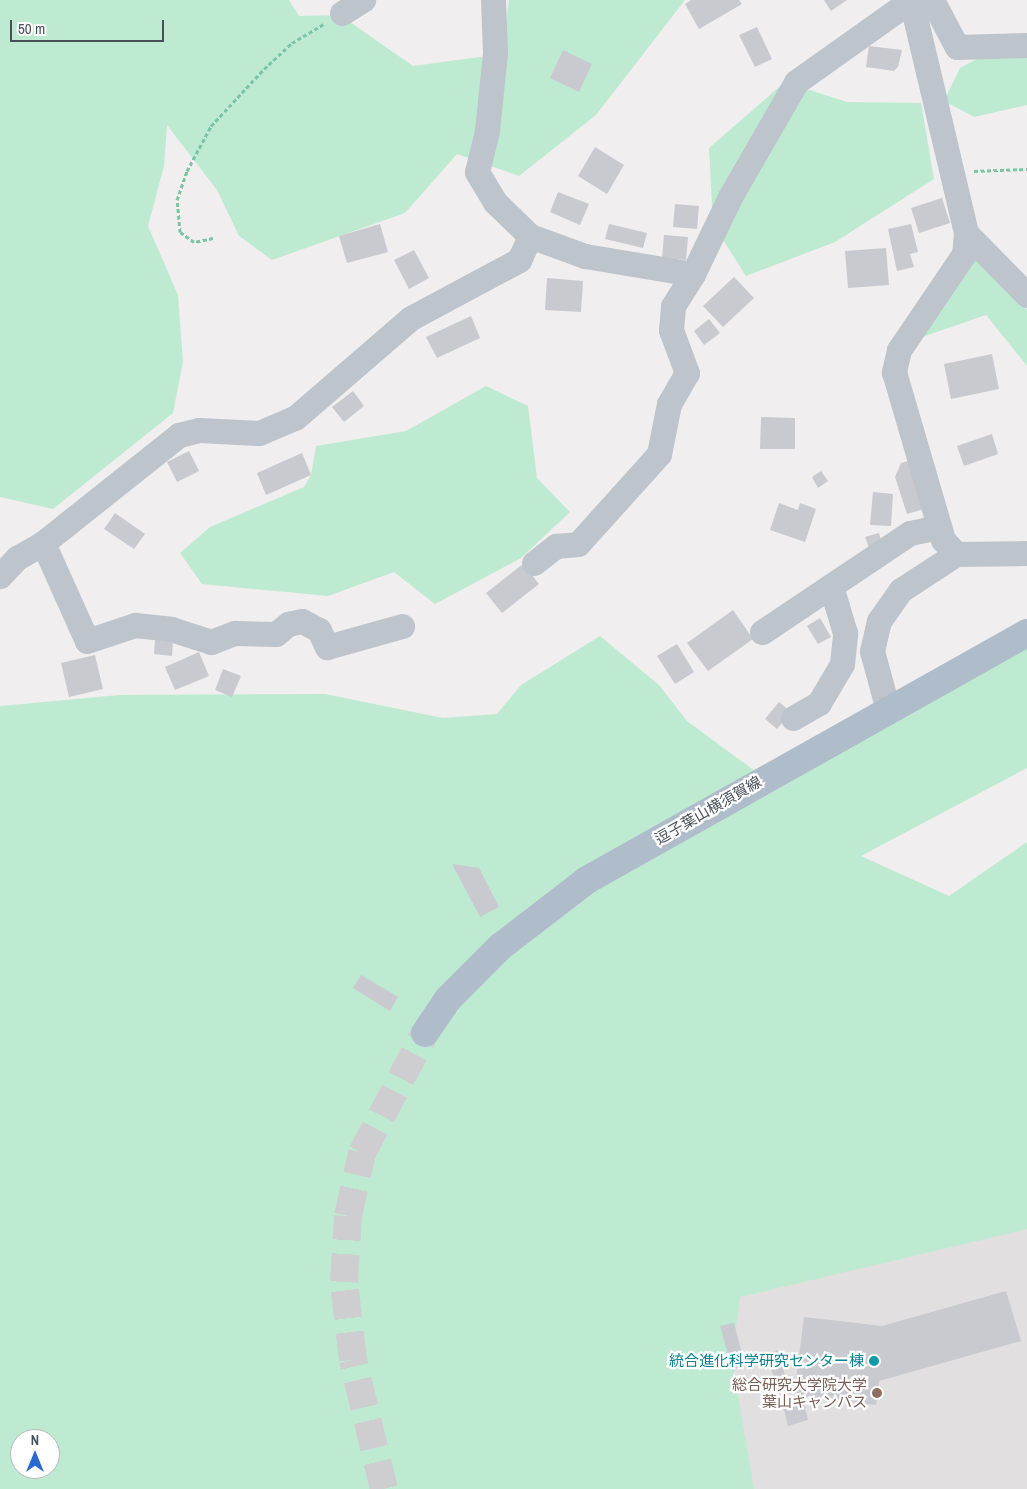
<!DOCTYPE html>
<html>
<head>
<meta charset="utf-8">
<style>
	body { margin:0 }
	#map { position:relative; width:1027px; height:1489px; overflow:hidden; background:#f0eeee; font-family:"Archivo Narrow","Noto Sans JP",sans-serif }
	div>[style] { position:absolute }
	.education>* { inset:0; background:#e1dfdf }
	.green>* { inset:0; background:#bfead2 }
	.building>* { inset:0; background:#c8cad0 }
	.major-tunnel>* { height:28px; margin-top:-14px; transform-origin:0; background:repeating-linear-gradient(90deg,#ceced0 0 28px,transparent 0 42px) }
	.path>* { height:3px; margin-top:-1.5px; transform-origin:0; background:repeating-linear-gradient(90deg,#7ac5a4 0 4px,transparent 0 6.5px) }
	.minor>* { height:25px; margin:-12.5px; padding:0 12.5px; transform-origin:12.5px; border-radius:12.5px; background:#bdc4cc }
	.major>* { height:28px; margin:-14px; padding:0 14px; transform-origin:14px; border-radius:14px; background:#afbcca }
	.dots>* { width:14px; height:14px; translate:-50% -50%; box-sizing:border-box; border:2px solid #fff; border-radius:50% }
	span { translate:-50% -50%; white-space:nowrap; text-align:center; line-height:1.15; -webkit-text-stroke:4.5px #fff; paint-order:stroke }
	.street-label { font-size:15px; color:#475059 }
	.culture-label { font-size:15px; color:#0d838f }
	.right { translate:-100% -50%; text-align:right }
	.education-label { font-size:15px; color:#785e54 }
	.north { position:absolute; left:10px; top:1429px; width:50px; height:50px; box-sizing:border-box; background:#fff; border:1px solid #b5b9bd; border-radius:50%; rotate:0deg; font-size:14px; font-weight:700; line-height:20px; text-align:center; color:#475059 }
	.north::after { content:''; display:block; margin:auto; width:18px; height:22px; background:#2968cf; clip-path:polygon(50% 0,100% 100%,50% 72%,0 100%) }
	.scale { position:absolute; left:10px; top:20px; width:154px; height:22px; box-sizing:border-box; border:2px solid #475059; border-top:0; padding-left:6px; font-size:15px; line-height:18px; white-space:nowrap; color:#475059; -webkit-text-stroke:4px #fff; paint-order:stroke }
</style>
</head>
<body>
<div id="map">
	<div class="education">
		<i style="clip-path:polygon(1027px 1220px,1027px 1489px,745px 1489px,708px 1301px)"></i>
	</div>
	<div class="green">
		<i style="clip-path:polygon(0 0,289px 0,299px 16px,340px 15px,413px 66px,502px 54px,509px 0,685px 0,596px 115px,519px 176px,457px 154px,405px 213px,272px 260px,239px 236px,217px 190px,167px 125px,164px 166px,148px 226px,178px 295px,183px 362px,173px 413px,53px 509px,0 497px)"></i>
		<i style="clip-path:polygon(1020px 36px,1027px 38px,1027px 105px,974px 117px,944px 101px,960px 68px)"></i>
		<i style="clip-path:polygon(785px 82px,847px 102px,921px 103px,934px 179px,835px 242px,746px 276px,713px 224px,709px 148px)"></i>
		<i style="clip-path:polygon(975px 255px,1027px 310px,1027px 366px,986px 315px,922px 337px)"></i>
		<i style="clip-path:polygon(486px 386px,528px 406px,537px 478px,570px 512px,521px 558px,435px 604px,394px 572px,328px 596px,202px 584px,180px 553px,210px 527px,304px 487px,311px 475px,316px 446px,406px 431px)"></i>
		<i style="clip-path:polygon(evenodd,600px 636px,659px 685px,687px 721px,759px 774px,1027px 644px,1027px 768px,861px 856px,949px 896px,1027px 842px,1027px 1229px,740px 1297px,732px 1360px,754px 1489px,0 1489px,0 706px,119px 695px,325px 694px,443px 718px,497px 714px,521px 685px,600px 636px,20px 1439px,50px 1439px,50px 1469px,20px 1469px,20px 1439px)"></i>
	</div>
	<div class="building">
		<i style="clip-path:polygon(691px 0,739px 0,742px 4px,699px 29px,685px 4px)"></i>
		<i style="clip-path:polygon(824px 0,847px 0,831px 11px)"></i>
		<i style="clip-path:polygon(757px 27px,772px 59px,755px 67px,739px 35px)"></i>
		<i style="clip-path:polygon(869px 46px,902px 50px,898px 67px,894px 71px,866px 67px)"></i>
		<i style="clip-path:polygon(563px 50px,592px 64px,579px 92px,550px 78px)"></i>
		<i style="clip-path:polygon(595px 147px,624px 165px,607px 194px,578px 176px)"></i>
		<i style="clip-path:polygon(558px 192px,589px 204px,580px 225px,550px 212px)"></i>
		<i style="clip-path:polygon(942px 198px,950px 223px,919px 233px,911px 208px)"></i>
		<i style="clip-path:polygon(675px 204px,699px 206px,697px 229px,673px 227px)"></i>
		<i style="clip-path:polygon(380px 224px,388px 252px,347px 263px,339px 236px)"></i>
		<i style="clip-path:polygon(609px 224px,647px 233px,643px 248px,605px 239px)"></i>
		<i style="clip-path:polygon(911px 224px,918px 252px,910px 254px,914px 267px,897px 271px,888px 229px)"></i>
		<i style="clip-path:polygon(664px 235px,688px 237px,686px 260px,662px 258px)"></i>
		<i style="clip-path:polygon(886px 248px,889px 285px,848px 288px,845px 251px)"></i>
		<i style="clip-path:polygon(414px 250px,429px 278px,409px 289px,394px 260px)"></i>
		<i style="clip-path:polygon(734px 277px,754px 298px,723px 327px,703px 306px)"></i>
		<i style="clip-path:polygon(547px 278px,583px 281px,581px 312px,545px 310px)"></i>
		<i style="clip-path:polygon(471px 316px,480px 338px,437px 358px,426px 337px)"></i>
		<i style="clip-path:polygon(709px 319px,720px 333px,704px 345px,694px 331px)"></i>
		<i style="clip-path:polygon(992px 354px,999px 389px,951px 399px,944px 364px)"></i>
		<i style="clip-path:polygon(353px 391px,364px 406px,344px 422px,332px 407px)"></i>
		<i style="clip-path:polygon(761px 417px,795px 418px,795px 449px,760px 449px)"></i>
		<i style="clip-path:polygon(992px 434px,998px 454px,964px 466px,957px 446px)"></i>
		<i style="clip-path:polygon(189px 451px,199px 471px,177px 482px,167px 462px)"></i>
		<i style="clip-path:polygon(302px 453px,311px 475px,266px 495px,257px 473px)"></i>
		<i style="clip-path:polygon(908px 461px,924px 509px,907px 514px,895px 477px,901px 463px)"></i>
		<i style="clip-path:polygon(821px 471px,828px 481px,818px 488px,812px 477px)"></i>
		<i style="clip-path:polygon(873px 492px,893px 494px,891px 526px,870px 525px)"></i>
		<i style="clip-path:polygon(779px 503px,798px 510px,800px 503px,816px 509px,805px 542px,770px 530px)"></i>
		<i style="clip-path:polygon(115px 513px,145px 534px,134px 549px,104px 529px)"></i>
		<i style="clip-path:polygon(879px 533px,882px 544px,869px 548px,865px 537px)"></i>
		<i style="clip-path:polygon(523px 564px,539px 584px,502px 613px,486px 593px)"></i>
		<i style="clip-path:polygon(733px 610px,753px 639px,708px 671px,687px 643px)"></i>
		<i style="clip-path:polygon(820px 618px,831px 637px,818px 644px,807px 626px)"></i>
		<i style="clip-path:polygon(155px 639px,173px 640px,172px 656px,154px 654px)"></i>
		<i style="clip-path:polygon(677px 644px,694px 672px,675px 684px,657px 656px)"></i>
		<i style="clip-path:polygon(199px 652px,209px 676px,175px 690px,165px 667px)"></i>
		<i style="clip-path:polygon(95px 655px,103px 689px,69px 697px,61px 663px)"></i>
		<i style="clip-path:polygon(223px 669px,241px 676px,232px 697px,215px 690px)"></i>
		<i style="clip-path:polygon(779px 702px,791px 712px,777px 729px,765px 719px)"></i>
		<i style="clip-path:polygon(452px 864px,479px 868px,499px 907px,480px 917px)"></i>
		<i style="clip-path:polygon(361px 975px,398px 997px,390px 1011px,353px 988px)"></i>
		<i style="clip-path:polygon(1006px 1291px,1021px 1341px,879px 1381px,876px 1405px,794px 1395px,804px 1317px,882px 1326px)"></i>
		<i style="clip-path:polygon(734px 1323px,745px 1365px,732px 1369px,720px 1326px)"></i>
		<i style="clip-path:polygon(778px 1350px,786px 1379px,775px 1382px,767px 1353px)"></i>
		<i style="clip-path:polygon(803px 1401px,808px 1420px,788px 1426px,783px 1406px)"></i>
	</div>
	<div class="major-tunnel">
		<i style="left:384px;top:1489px;width:133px;rotate:-103.5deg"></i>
		<i style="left:353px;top:1360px;width:79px;rotate:-96.6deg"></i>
		<i style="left:344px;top:1282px;width:66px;rotate:-86.5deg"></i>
		<i style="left:348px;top:1216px;width:65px;rotate:-77.5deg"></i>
		<i style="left:362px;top:1153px;width:136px;rotate:-62.3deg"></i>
	</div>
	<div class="path">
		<i style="left:974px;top:171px;width:53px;rotate:-2.2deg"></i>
		<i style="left:213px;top:238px;width:19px;rotate:168deg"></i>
		<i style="left:194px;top:242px;width:17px;rotate:-144deg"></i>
		<i style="left:180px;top:232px;width:32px;rotate:-95deg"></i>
		<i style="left:177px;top:200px;width:31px;rotate:-71deg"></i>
		<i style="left:187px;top:171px;width:51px;rotate:-61.9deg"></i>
		<i style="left:211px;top:126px;width:78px;rotate:-47.1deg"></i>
		<i style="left:264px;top:69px;width:38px;rotate:-43deg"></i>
		<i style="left:292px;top:43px;width:37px;rotate:-31deg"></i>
	</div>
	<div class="minor">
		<i style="left:493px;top:0;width:53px;rotate:87.8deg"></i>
		<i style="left:495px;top:53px;width:78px;rotate:95.9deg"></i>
		<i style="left:487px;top:131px;width:42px;rotate:103.7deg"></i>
		<i style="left:477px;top:172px;width:35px;rotate:59deg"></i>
		<i style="left:495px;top:202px;width:49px;rotate:44.2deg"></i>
		<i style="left:530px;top:236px;width:59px;rotate:20deg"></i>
		<i style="left:585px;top:256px;width:109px;rotate:9.5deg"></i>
		<i style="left:693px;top:274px;width:85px;rotate:-64.3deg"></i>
		<i style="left:730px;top:197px;width:133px;rotate:-60.1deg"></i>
		<i style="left:796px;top:82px;width:140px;rotate:-35.4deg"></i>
		<i style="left:911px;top:0;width:239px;rotate:76.7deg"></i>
		<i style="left:966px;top:233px;width:21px;rotate:95deg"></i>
		<i style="left:964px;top:254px;width:116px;rotate:124.1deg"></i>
		<i style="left:899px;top:350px;width:23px;rotate:103deg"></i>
		<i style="left:894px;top:372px;width:175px;rotate:73.7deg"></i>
		<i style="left:943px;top:540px;width:19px;rotate:47deg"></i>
		<i style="left:956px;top:554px;width:71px;rotate:-0.8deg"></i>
		<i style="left:932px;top:0;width:53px;rotate:62deg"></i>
		<i style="left:957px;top:47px;width:70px;rotate:-1.6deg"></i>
		<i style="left:342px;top:13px;width:25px;rotate:-32deg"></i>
		<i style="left:966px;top:233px;width:87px;rotate:45.5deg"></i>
		<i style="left:43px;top:543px;width:107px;rotate:65.8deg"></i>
		<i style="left:87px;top:641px;width:51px;rotate:-18.4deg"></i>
		<i style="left:135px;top:625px;width:36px;rotate:6deg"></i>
		<i style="left:171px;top:629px;width:42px;rotate:18deg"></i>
		<i style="left:211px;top:642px;width:26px;rotate:-21deg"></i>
		<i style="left:235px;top:633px;width:41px;rotate:1.4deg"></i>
		<i style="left:276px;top:634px;width:16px;rotate:-40deg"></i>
		<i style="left:288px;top:624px;width:14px;rotate:-12deg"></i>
		<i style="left:302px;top:621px;width:19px;rotate:28deg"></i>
		<i style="left:319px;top:630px;width:19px;rotate:65deg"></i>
		<i style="left:327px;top:647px;width:78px;rotate:-15.6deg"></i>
		<i style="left:534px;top:563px;width:28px;rotate:-38deg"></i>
		<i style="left:556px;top:546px;width:22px;rotate:-5deg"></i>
		<i style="left:578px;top:544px;width:121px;rotate:-48deg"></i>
		<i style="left:659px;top:454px;width:51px;rotate:-78.7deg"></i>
		<i style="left:669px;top:404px;width:36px;rotate:-60deg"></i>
		<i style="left:687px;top:373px;width:46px;rotate:-110.4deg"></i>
		<i style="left:671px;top:330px;width:24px;rotate:-85deg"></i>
		<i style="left:673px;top:306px;width:38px;rotate:-58deg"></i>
		<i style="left:0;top:576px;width:25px;rotate:-47deg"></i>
		<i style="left:17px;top:558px;width:30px;rotate:-30deg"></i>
		<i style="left:43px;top:543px;width:174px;rotate:-38.5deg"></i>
		<i style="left:179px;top:435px;width:21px;rotate:-14deg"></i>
		<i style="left:199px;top:430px;width:60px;rotate:2.9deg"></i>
		<i style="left:259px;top:433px;width:39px;rotate:-23deg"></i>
		<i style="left:295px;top:418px;width:153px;rotate:-40.8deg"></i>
		<i style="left:411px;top:318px;width:123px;rotate:-28.2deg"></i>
		<i style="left:519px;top:260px;width:26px;rotate:-65deg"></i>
		<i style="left:762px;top:632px;width:178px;rotate:-33.8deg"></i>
		<i style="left:910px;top:533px;width:30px;rotate:-12deg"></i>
		<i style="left:888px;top:710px;width:61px;rotate:-105.2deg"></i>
		<i style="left:872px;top:651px;width:31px;rotate:-77deg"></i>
		<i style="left:879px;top:621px;width:38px;rotate:-55deg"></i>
		<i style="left:901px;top:590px;width:66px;rotate:-33.2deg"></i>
		<i style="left:793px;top:718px;width:30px;rotate:-30deg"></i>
		<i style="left:819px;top:703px;width:45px;rotate:-59.5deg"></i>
		<i style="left:842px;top:664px;width:31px;rotate:-84deg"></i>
		<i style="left:845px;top:633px;width:49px;rotate:-106.6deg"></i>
	</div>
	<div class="major">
		<i style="left:425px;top:1033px;width:41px;rotate:-55.9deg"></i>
		<i style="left:448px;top:999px;width:74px;rotate:-45deg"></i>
		<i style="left:500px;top:947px;width:110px;rotate:-37.6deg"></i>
		<i style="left:587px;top:880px;width:505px;rotate:-29.31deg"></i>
	</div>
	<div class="dots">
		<i style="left:874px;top:1361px;background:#0f9aa8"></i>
		<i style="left:877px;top:1393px;background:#8d6e63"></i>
	</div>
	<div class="street-label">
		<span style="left:708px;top:810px;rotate:-30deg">逗子葉山横須賀線</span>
	</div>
	<div class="culture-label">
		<span class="right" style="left:864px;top:1361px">統合進化科学研究センター棟</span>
	</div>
	<div class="education-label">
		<span class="right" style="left:867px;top:1393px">総合研究大学院大学<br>葉山キャンパス</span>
	</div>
	<div class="north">N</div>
	<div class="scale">50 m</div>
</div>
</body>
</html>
